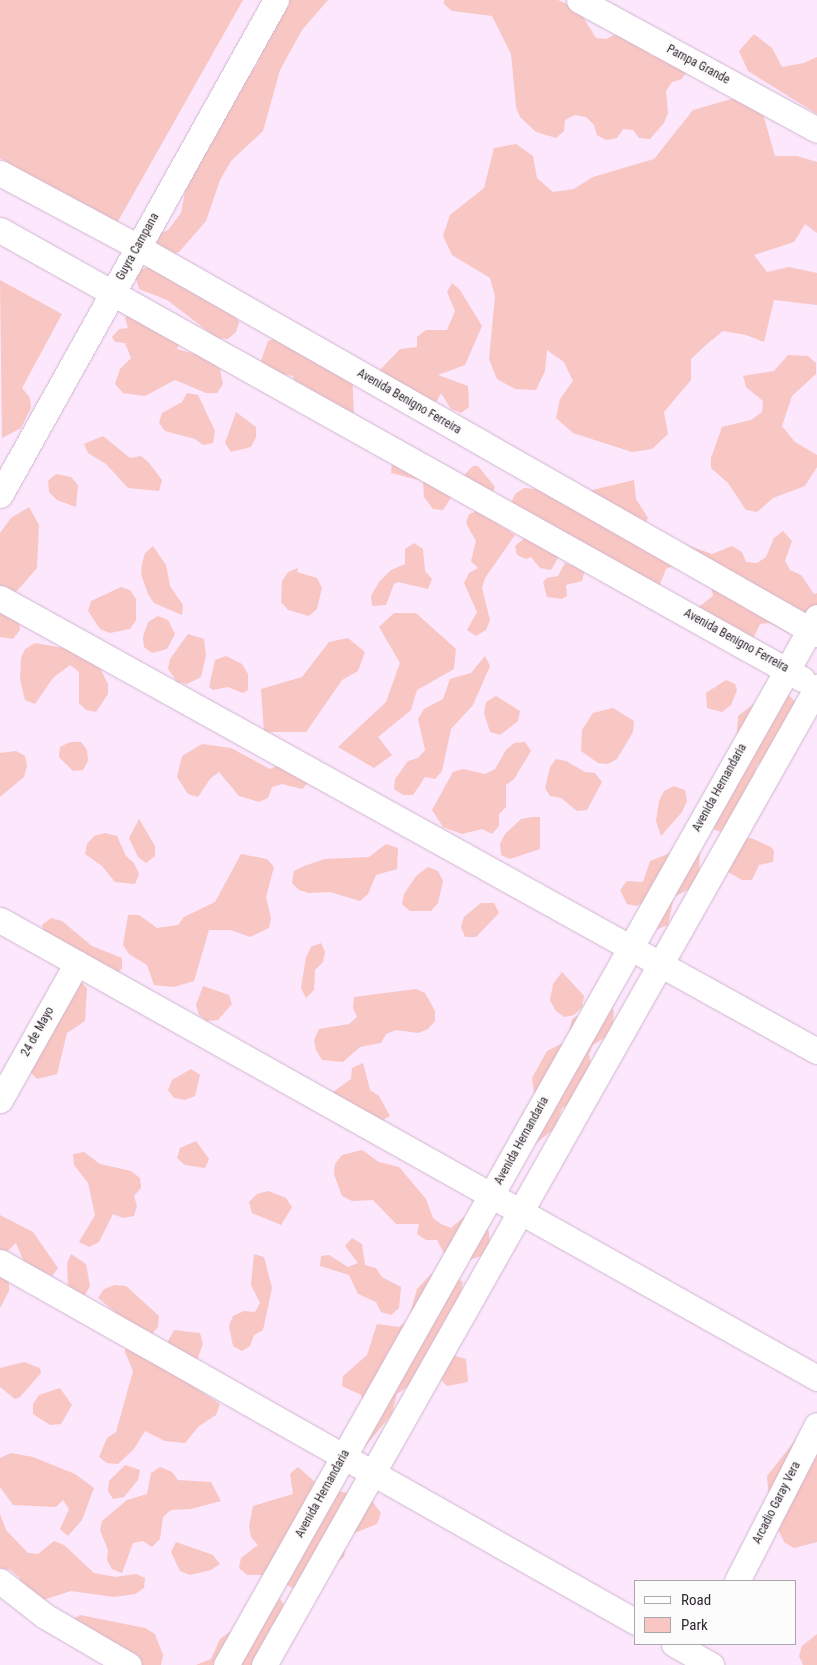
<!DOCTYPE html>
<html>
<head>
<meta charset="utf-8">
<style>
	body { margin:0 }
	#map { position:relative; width:817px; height:1665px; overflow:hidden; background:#fce7fc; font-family:"Roboto Condensed",sans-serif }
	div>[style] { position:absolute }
	.green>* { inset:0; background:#f8c6c3 }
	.roads { filter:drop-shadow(0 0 1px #cfb6cf) drop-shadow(0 0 1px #cfb6cf) }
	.street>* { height:25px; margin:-12.5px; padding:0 12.5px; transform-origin:12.5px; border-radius:12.5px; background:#fff }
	span { translate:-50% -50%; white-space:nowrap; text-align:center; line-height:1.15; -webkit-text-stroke:4.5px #fcfcfc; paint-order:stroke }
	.street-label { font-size:12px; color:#302630 }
	.legend { position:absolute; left:634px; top:1580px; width:162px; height:65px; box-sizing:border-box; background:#fcfcfc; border:1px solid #aaa6aa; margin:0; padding:6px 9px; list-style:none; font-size:15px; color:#302630 }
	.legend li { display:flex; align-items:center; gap:10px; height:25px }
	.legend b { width:25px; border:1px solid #aaa6aa }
</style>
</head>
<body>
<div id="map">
	<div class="green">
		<i style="clip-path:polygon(0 0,243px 0,117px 223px,0 158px)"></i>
		<i style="clip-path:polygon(285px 0,328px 0,302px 30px,280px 70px,263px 131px,231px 161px,220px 180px,206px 221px,179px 252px,159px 259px,148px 239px,168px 230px,181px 213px,185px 192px,178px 172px,242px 78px,258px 64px,260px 41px)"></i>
		<i style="clip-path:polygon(444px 0,558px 0,578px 9px,596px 38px,606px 39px,616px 34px,636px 41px,652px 56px,662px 54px,688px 70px,682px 79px,672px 82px,666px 91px,668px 113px,664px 123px,650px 139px,639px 138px,633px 130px,623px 129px,617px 138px,606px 140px,597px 135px,594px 125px,586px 117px,575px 115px,565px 120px,564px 131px,556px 138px,536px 132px,520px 117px,516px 107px,511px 54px,492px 16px,452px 11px,444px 4px)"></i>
		<i style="clip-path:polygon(754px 34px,772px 48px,782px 67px,804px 63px,817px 57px,817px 114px,748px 71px,739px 51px)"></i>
		<i style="clip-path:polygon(735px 98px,763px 114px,775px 156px,797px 156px,817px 162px,817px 233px,805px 224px,794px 242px,754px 255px,767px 272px,789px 267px,817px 273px,817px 305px,774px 300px,764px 342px,746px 335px,723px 331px,707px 344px,691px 359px,691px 380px,664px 412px,668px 434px,652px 449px,632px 452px,573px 433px,556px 418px,560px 399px,573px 381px,564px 362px,547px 350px,545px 371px,536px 390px,515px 389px,497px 379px,489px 359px,495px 296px,490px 278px,452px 255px,443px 236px,450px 215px,484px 188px,494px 148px,516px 144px,533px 156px,537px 178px,553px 192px,574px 189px,593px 177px,654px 159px,693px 110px)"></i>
		<i style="clip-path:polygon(161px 266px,195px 294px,226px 304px,239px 322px,236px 332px,228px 339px,217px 338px,167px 300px,139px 289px,136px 279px,140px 269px)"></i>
		<i style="clip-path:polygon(0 280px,62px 314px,22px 388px,30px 398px,31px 408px,21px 428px,2px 438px)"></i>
		<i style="clip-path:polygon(452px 283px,460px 290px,482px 326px,465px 365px,438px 375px,468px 386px,469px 407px,461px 413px,451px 409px,441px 393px,427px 420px,379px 371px,400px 349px,417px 347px,417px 337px,426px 330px,447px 330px,455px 311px,447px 292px)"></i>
		<i style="clip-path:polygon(136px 306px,181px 339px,177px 349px,202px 356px,220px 369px,223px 384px,217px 393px,206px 393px,175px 380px,145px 396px,123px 393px,115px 384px,120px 369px,131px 358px,125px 343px,115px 342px,112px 337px,119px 329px,128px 328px,125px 318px)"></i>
		<i style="clip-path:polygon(289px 333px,352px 370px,354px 414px,295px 386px,293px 376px,263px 371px,261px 361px,268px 341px)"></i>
		<i style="clip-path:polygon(788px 355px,808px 356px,816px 363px,816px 374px,792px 396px,782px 426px,795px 442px,817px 455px,817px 467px,805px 486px,773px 498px,757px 512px,746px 510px,728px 483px,711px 468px,711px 458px,722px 427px,751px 420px,762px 412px,763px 401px,746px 387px,743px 376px,774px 371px)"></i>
		<i style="clip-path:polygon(187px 393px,198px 395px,215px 431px,213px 443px,203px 445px,195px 439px,165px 431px,159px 423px,162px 413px,182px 402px)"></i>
		<i style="clip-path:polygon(236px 412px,256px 427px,256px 437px,251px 447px,231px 452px,225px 443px)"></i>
		<i style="clip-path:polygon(103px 436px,130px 458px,141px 456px,149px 463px,162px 480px,159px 491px,128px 488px,106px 464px,88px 453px,84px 444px)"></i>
		<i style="clip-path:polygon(392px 463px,452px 496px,443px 510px,433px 509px,424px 497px,423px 481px,391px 473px)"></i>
		<i style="clip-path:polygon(473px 466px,478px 466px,495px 487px,491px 496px,463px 484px,465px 474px)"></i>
		<i style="clip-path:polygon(56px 474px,71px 477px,78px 485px,76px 507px,57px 500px,49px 492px,48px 481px)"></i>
		<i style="clip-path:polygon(634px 480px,636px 499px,648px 518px,638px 536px,676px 565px,666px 569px,655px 597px,511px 504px,515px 494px,524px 488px,580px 493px)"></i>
		<i style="clip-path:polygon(29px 507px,39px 525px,37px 568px,16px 592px,0 595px,0 533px,11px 518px)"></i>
		<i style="clip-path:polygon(477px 511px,515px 535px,485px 578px,482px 588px,490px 620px,486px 630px,476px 636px,467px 630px,477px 612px,464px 583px,469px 573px,478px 568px,471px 561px,476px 541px,466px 523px,469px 514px)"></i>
		<i style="clip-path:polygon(783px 531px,792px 541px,785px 561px,790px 570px,801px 575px,814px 594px,817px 593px,817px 623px,789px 634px,770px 623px,760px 624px,751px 643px,696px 609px,713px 596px,709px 576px,681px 543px,712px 554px,732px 546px,742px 552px,746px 562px,757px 563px,766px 557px,774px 538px)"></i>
		<i style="clip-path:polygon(528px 535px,559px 556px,551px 570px,540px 568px,531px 557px,526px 559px,517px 555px,515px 546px)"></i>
		<i style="clip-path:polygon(414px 543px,423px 549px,425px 571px,432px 579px,428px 589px,398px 582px,394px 584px,386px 605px,372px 606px,371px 596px,379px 582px,391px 570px,405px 564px,405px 549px)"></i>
		<i style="clip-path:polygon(153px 546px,166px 565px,170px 586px,183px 605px,182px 615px,154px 603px,148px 594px,141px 574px,142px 564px,145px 553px)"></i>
		<i style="clip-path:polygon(565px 563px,585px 570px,582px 581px,566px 585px,567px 596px,562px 599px,547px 597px,543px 582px,547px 578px,558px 576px)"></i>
		<i style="clip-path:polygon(298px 568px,297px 572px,317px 578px,322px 588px,317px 609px,309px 616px,288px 610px,281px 602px,282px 581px,288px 572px)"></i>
		<i style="clip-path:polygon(121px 587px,130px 590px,136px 599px,136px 620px,130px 629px,110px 633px,100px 629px,88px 611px,91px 601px)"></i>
		<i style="clip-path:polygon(0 613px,19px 620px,20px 630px,13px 639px,0 637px)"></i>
		<i style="clip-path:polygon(394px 613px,416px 613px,456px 649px,454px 669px,417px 690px,411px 710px,378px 737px,392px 755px,374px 768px,338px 747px,386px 702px,400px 663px,379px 627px)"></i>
		<i style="clip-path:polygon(158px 616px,168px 620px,175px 634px,167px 649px,152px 653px,144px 647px,143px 637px,148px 622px)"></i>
		<i style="clip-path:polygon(188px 634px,204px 639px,206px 655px,201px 677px,187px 684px,177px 682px,168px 669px,170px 659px)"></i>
		<i style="clip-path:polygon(348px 638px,365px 652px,358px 671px,342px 680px,306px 732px,264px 732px,261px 689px,302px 677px,329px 642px)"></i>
		<i style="clip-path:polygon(35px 643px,80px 651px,98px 664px,108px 684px,108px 694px,96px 712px,86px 710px,79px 703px,79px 672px,70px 665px,53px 678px,35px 704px,25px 700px,20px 679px,21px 658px,25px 649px)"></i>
		<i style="clip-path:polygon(226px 656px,242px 664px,248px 674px,248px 690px,243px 693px,228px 687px,213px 690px,209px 687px,215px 660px)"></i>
		<i style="clip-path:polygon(485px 656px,490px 666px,473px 705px,451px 729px,442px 771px,435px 779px,425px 777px,413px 795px,403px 795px,394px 789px,395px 779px,408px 761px,418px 758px,425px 750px,418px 719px,424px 709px,443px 699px,450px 679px,471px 673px)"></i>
		<i style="clip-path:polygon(726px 680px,735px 684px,737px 690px,731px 705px,722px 712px,707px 708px,706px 693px)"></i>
		<i style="clip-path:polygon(785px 691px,799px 706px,776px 753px,757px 765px,748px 796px,726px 833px,715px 830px,702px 812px,736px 748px,738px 716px,764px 696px)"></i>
		<i style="clip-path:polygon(496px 696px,520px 711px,518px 721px,500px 735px,490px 732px,484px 713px,486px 702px)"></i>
		<i style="clip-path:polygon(613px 708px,634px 721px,633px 732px,617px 759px,608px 764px,598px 763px,581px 751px,582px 730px,593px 713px)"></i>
		<i style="clip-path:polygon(70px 742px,81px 742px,87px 750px,88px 761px,83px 770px,73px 771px,59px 757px,60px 747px)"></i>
		<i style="clip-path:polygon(525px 742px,531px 751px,514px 779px,506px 785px,506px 807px,499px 814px,499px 826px,492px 834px,482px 829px,462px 834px,443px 827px,432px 810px,453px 772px,463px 769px,485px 774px,495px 769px,506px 750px,514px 743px)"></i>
		<i style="clip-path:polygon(202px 744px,231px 748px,270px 769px,281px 764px,309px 782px,302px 789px,282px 784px,272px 787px,268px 798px,259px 802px,239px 796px,219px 772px,210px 779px,198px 797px,188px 794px,177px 777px,182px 756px)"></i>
		<i style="clip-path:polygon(16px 751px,25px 756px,27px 766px,24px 777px,0 797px,0 753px)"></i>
		<i style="clip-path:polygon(556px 759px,566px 761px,585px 772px,595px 773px,602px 782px,587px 810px,577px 811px,561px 798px,550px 796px,545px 788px,550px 767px)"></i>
		<i style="clip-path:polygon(674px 786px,685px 790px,687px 801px,682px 812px,661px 836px,656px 821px,659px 801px,664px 791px)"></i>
		<i style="clip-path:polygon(532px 817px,540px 817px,540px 849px,510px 859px,501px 855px,500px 844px,505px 834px,521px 819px)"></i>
		<i style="clip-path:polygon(139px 819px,155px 846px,155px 856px,146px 863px,138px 857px,129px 838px)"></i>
		<i style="clip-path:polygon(105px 833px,117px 836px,126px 856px,134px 863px,139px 874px,135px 884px,115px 882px,102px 866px,85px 854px,87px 844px,94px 836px)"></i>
		<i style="clip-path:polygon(751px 838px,771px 847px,774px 851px,773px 862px,759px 865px,752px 880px,742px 880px,728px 872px,718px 853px,728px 841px)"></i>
		<i style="clip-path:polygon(700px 841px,699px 879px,693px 887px,674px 897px,668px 925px,658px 929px,651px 922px,645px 901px,637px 906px,627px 904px,620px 890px,627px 881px,643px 882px,650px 861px)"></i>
		<i style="clip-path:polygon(386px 844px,398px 848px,397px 869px,376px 875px,368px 894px,360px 901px,330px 892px,309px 893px,299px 890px,292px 883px,294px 871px,304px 866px,325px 859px,369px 857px)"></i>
		<i style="clip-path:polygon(241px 854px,267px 859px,274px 867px,266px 897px,271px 918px,269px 928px,250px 937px,231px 930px,209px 930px,194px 981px,174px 987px,154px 985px,147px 965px,129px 954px,123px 945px,128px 915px,139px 915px,157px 928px,178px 925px,184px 917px,215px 902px)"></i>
		<i style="clip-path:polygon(428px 867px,438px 871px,443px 881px,438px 903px,431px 911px,410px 911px,402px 904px,404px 894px,416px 876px)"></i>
		<i style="clip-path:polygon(481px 903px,494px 903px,499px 913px,476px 937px,465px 937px,461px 927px,464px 917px)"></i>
		<i style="clip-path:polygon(51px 918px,62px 921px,92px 946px,122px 958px,122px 968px,115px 977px,105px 975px,73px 947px,45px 935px,42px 925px)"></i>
		<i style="clip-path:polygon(321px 943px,325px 952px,323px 962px,315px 970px,314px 990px,306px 998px,301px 988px,306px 957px,311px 947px)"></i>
		<i style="clip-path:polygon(562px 972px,584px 996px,582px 1007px,574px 1015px,564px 1017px,555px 1010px,550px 1000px,553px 984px)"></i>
		<i style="clip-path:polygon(80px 981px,87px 988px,85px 1021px,67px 1033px,57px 1074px,37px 1079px,23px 1064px)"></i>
		<i style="clip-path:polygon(203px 986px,229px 995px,232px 1004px,218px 1020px,207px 1021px,199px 1015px,196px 1005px)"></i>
		<i style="clip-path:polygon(416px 989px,425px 993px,435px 1011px,435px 1021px,428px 1029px,418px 1033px,396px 1030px,386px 1034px,381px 1043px,360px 1047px,343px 1062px,322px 1060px,316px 1050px,314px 1040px,319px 1029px,349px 1024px,357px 1017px,353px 1008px,354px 997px)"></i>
		<i style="clip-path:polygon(600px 1003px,610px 1003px,614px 1012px,612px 1033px,593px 1045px,589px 1054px,595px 1085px,593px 1095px,562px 1108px,555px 1128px,523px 1154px,519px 1134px,522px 1113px,532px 1110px,535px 1100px,532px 1078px,547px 1051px,567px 1041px,572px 1019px)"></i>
		<i style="clip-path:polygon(363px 1063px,370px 1090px,379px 1096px,390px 1116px,381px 1121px,334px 1103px,333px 1092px,351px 1079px,352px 1068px)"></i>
		<i style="clip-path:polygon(191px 1069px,200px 1075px,195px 1096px,185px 1100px,174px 1098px,168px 1090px,172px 1080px)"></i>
		<i style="clip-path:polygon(196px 1141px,209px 1159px,205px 1168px,185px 1165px,177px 1158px,180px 1148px)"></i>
		<i style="clip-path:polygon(362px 1150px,379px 1162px,399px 1167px,426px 1199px,433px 1218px,441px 1224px,451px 1228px,464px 1217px,483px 1223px,489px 1232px,490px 1253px,469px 1260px,447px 1259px,437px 1240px,426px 1240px,417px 1234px,419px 1224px,396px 1224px,373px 1200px,352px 1201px,342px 1196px,334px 1174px,335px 1164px,342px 1155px)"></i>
		<i style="clip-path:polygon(84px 1152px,100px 1164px,131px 1171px,140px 1178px,141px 1188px,134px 1196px,137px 1206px,134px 1216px,123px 1218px,113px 1214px,99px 1242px,89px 1247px,79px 1242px,95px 1215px,88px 1183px,74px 1165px,73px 1154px)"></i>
		<i style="clip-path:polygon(268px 1191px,286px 1198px,292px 1207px,281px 1225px,252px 1213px,249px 1202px,257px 1194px)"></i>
		<i style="clip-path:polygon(0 1215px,33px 1232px,58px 1268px,52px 1276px,24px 1262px,16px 1243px,0 1258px)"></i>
		<i style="clip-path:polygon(352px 1238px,362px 1244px,365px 1265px,376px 1268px,382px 1277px,401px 1287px,399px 1308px,391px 1315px,381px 1312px,376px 1302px,358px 1294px,349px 1275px,320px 1266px,321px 1256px,329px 1255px,348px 1267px,358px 1263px,345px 1246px)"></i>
		<i style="clip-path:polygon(71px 1254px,86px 1264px,90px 1286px,85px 1295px,75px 1293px,68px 1285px,67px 1264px)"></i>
		<i style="clip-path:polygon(254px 1254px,264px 1257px,272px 1288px,263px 1330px,254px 1335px,250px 1346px,242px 1351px,233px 1346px,229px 1326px,233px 1316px,244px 1311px,255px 1312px,260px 1303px,251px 1285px)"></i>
		<i style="clip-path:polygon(441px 1270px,463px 1282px,455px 1323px,437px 1334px,445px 1353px,466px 1359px,468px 1382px,447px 1386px,432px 1371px,414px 1382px,397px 1394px,392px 1414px,364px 1448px,348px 1434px,364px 1405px,361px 1395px,342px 1386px,343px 1376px,367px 1355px,377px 1324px,399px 1327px,408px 1320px,417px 1289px,431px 1274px)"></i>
		<i style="clip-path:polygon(0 1277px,9px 1280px,9px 1291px,0 1308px)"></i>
		<i style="clip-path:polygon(115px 1285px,126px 1286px,159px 1316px,158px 1327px,151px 1335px,132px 1338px,114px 1311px,98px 1298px,104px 1289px)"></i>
		<i style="clip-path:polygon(174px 1330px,200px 1333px,203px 1344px,197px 1360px,166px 1345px)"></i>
		<i style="clip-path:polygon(127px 1342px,220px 1404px,216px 1415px,199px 1426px,185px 1443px,165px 1441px,145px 1431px,134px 1449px,118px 1464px,107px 1463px,99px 1457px,107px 1438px,116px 1432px,133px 1371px,125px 1352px)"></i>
		<i style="clip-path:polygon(24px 1362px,40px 1368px,41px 1373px,20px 1397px,15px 1399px,0 1387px,0 1368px)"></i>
		<i style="clip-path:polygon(60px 1388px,72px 1405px,61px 1424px,50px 1425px,33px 1414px,33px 1404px,39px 1395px)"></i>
		<i style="clip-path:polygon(817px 1428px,817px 1542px,794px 1548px,784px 1542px,770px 1511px,767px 1476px,796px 1439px)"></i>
		<i style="clip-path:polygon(11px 1453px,33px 1457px,75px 1474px,94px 1488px,82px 1520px,68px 1536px,60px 1529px,69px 1509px,63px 1500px,56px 1507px,13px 1505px,0 1487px,0 1458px)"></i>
		<i style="clip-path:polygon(125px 1465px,140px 1470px,138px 1480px,124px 1497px,113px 1499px,108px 1491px,109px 1481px)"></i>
		<i style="clip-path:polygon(160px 1467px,172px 1472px,178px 1480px,211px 1482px,221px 1501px,191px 1509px,171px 1510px,163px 1517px,160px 1539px,152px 1547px,143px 1541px,133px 1543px,122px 1573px,112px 1569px,107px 1560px,108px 1550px,100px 1530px,102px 1521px,127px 1500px,147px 1494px,151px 1473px)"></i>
		<i style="clip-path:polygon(298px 1467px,323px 1489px,368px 1496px,381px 1513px,377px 1524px,347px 1536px,344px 1557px,328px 1570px,313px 1598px,267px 1575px,247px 1575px,239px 1568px,241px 1558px,258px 1545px,251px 1537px,249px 1526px,253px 1506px,293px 1494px,290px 1474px)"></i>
		<i style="clip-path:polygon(0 1514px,6px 1530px,28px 1553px,38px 1554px,54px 1541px,64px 1545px,94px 1573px,115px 1577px,136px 1574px,145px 1578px,144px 1588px,135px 1594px,114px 1597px,71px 1591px,40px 1601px,29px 1597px,19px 1577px,10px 1570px,0 1568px)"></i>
		<i style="clip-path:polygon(176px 1542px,213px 1555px,220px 1564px,211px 1570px,190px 1575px,180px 1571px,171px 1552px)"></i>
		<i style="clip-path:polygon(278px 1596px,290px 1614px,272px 1625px,268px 1635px,267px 1665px,196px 1665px,211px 1659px,220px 1639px)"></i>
		<i style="clip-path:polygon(80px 1615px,145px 1628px,155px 1634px,163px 1655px,161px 1665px,137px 1665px,70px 1621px)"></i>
		<i style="clip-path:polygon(817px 1634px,817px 1665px,803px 1665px,799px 1656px,802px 1646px)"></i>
	</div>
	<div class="roads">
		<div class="street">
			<i style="left:579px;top:0;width:271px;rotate:28.6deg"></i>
			<i style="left:0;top:173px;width:157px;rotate:28.2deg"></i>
			<i style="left:138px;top:247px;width:782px;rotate:29.68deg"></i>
			<i style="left:0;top:230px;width:919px;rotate:29.24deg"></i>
			<i style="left:0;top:495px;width:567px;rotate:-60.86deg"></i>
			<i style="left:0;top:598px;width:934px;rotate:29.01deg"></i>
			<i style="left:0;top:920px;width:937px;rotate:29.27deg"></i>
			<i style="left:0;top:1100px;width:157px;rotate:-60.7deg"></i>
			<i style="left:0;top:1262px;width:731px;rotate:29.51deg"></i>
			<i style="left:0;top:1581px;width:57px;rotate:37.9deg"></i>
			<i style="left:45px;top:1616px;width:97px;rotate:30.3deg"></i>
			<i style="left:737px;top:1581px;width:175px;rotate:-62.9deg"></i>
			<i style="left:674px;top:1644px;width:43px;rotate:29.6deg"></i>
			<i style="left:226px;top:1665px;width:1203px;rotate:-60.58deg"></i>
			<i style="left:264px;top:1665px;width:1124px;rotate:-60.51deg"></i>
		</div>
	</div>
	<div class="street-label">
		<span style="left:698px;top:65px;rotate:28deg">Pampa Grande</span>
		<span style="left:138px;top:247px;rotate:-61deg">Guyra Campana</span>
		<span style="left:409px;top:402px;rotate:30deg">Avenida Benigno Ferreira</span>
		<span style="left:736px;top:641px;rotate:29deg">Avenida Benigno Ferreira</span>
		<span style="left:720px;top:788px;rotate:-61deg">Avenida Hernandaria</span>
		<span style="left:38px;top:1032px;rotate:-61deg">24 de Mayo</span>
		<span style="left:522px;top:1141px;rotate:-61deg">Avenida Hernandaria</span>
		<span style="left:323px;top:1494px;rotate:-61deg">Avenida Hernandaria</span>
		<span style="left:777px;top:1503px;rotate:-63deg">Arcadio Garay Vera</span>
	</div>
	<ul class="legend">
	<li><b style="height:6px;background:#fff"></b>Road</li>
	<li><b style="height:14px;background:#f8c6c3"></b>Park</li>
	</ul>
</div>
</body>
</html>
